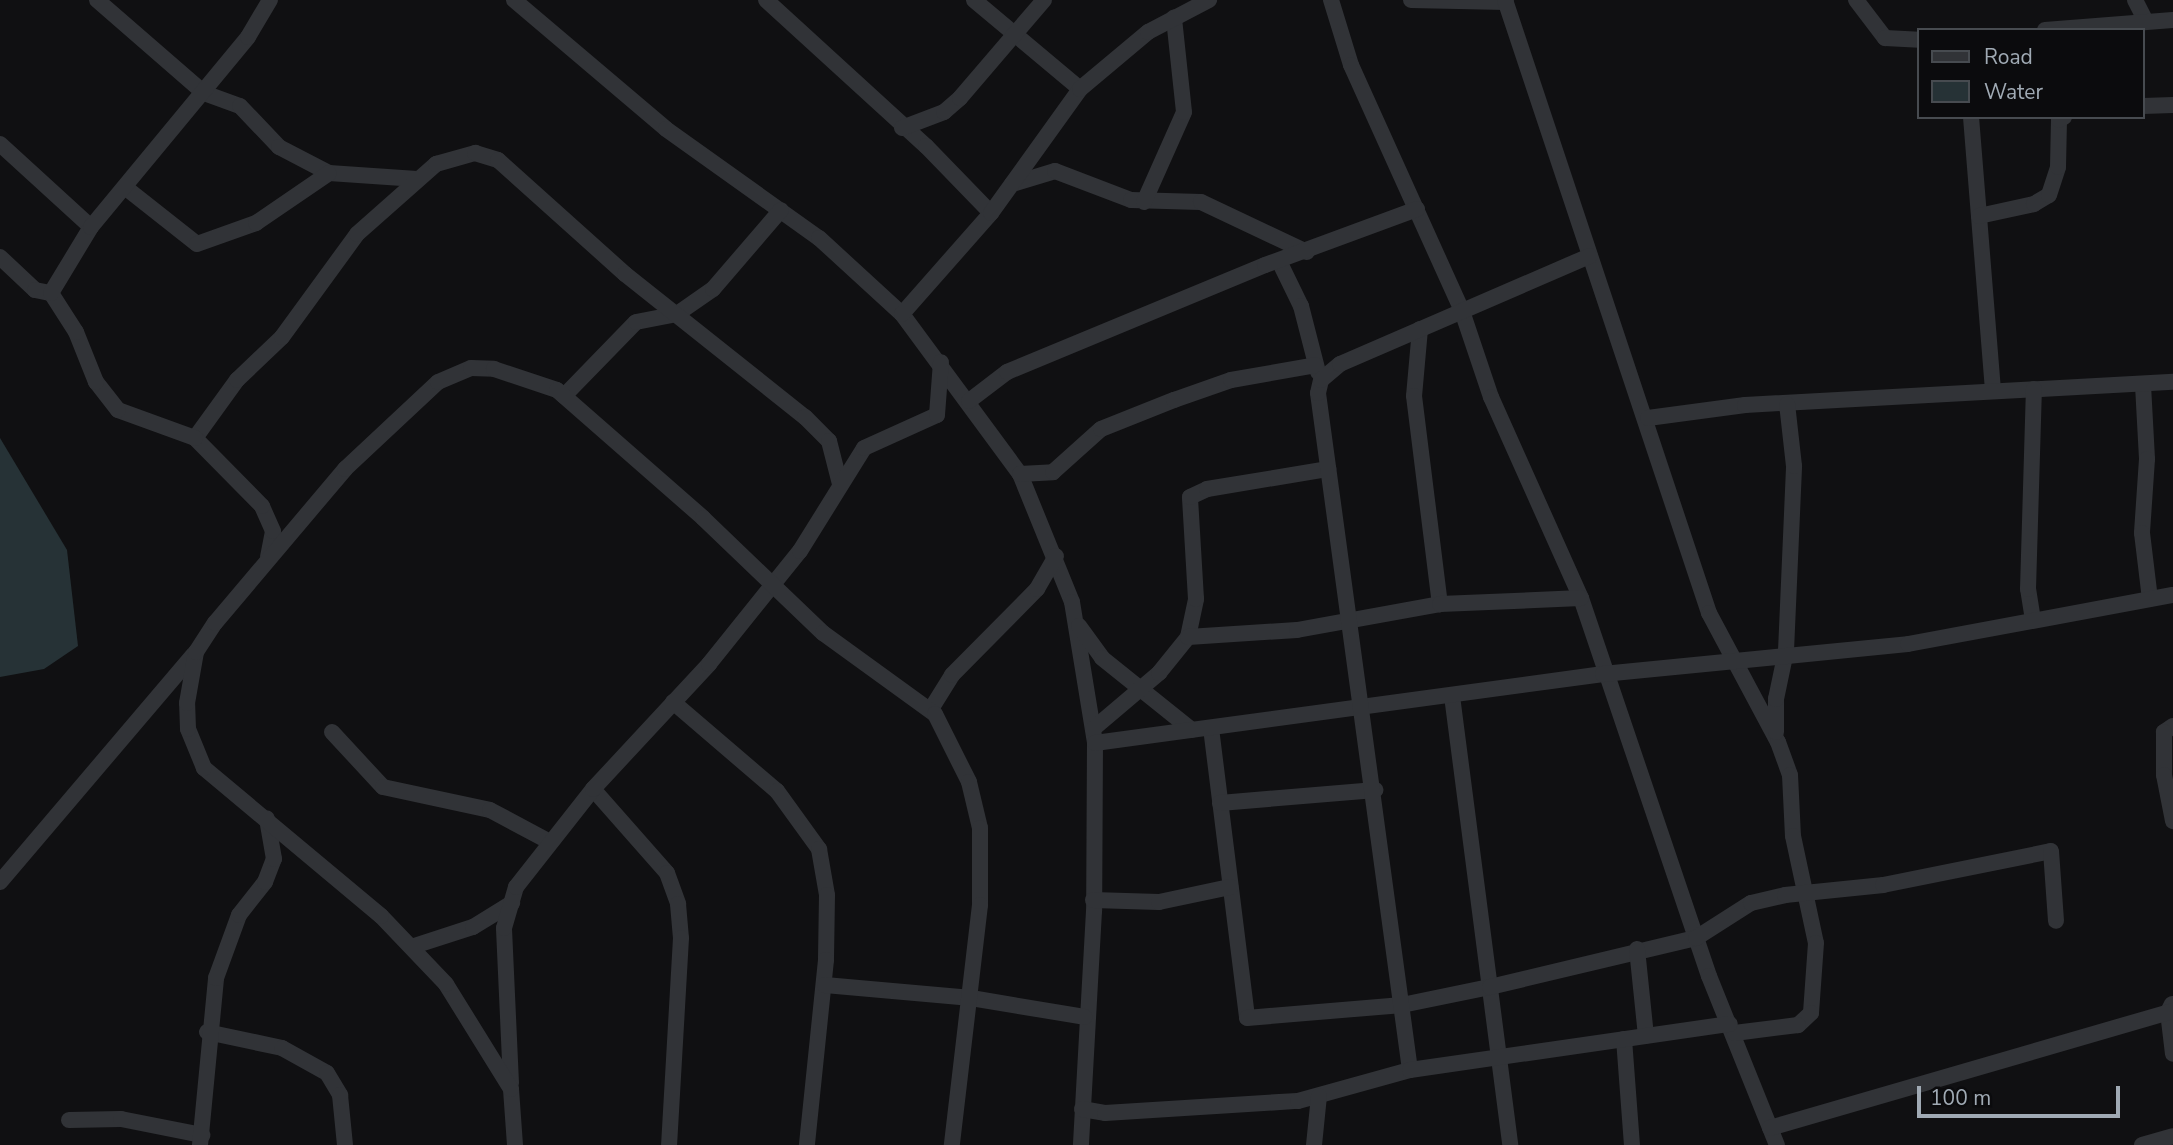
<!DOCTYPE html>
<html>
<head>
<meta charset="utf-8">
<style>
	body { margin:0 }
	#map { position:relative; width:2173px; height:1145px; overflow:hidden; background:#101012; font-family:"Nunito Sans",sans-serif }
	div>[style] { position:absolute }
	.water>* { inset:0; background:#263236 }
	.minor>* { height:16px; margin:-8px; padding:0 8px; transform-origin:8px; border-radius:8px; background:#313337 }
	span { translate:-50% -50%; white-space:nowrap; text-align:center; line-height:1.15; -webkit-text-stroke:5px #0b0b0d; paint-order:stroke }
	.legend { position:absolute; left:1917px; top:28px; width:228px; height:91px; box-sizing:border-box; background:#0b0b0d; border:2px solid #474b50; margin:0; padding:9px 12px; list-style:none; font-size:21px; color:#a0aab4 }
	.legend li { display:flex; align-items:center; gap:14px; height:35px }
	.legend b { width:35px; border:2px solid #474b50 }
	.scale { position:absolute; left:1917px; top:1086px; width:203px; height:32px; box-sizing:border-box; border:4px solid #a0aab4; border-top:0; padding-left:9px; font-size:21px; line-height:24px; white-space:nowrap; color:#a0aab4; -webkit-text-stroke:5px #0b0b0d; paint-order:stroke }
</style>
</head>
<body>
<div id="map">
	<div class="water">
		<i style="clip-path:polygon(0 438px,67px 550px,78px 646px,44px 669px,0 677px)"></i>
	</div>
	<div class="minor">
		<i style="left:97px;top:0;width:142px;rotate:41deg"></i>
		<i style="left:204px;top:93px;width:38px;rotate:20deg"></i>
		<i style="left:240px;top:106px;width:57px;rotate:46.4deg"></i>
		<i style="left:279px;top:147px;width:56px;rotate:27.5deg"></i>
		<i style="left:329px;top:173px;width:88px;rotate:3.9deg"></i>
		<i style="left:514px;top:0;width:199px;rotate:40.3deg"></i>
		<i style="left:666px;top:129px;width:188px;rotate:35.5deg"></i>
		<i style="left:819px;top:238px;width:113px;rotate:42.5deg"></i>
		<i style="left:902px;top:314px;width:199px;rotate:53.6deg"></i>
		<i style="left:1020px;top:474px;width:138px;rotate:67.9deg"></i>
		<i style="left:1072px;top:602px;width:143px;rotate:80.7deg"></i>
		<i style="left:1095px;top:743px;width:168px;rotate:90.3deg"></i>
		<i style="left:1094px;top:911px;width:234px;rotate:93.2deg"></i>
		<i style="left:766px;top:0;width:217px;rotate:42.4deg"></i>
		<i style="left:926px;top:146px;width:93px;rotate:45.9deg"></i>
		<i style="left:974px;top:0;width:138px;rotate:40deg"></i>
		<i style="left:1331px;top:0;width:68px;rotate:72.9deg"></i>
		<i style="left:1351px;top:65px;width:270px;rotate:65.7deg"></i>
		<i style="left:1462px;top:311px;width:91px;rotate:71.4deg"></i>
		<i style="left:1491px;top:397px;width:220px;rotate:65.9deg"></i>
		<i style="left:1581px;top:598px;width:399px;rotate:71.3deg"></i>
		<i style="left:1709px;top:976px;width:182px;rotate:68.1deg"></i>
		<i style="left:1411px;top:0;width:95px;rotate:1.2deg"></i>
		<i style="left:1505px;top:0;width:646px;rotate:71.59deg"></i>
		<i style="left:1709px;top:613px;width:146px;rotate:61.9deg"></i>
		<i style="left:1778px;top:742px;width:35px;rotate:70deg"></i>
		<i style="left:1790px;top:775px;width:61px;rotate:87.2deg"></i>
		<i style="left:1793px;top:836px;width:109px;rotate:77.9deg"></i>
		<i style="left:1816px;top:943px;width:70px;rotate:94.1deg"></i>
		<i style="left:1811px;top:1013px;width:18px;rotate:137deg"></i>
		<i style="left:1798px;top:1025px;width:64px;rotate:172.8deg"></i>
		<i style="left:1856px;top:0;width:48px;rotate:52.7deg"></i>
		<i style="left:1885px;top:38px;width:34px;rotate:3deg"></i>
		<i style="left:2135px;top:0;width:22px;rotate:63deg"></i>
		<i style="left:2045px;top:30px;width:128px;rotate:-4.5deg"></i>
		<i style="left:2143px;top:106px;width:30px;rotate:-2deg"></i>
		<i style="left:1971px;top:117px;width:273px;rotate:85.4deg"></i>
		<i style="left:902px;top:128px;width:45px;rotate:-20.9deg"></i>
		<i style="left:944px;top:112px;width:21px;rotate:-41deg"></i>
		<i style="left:960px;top:98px;width:129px;rotate:-49.4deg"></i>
		<i style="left:0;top:144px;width:123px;rotate:42.4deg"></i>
		<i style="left:1012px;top:184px;width:45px;rotate:-16.8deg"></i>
		<i style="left:1055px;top:171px;width:81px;rotate:20.9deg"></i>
		<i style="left:1131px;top:200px;width:70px;rotate:1.6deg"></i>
		<i style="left:1201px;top:202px;width:117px;rotate:25.3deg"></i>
		<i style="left:126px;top:188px;width:90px;rotate:38.3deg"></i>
		<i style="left:197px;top:244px;width:63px;rotate:-19.6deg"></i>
		<i style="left:256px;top:223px;width:88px;rotate:-34.4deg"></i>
		<i style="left:1144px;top:202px;width:98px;rotate:-66deg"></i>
		<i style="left:1184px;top:112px;width:95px;rotate:-96.1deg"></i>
		<i style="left:1979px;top:216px;width:56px;rotate:-12.3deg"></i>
		<i style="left:2034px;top:204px;width:17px;rotate:-31deg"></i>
		<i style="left:2049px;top:195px;width:29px;rotate:-72deg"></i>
		<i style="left:2058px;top:167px;width:47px;rotate:-88.8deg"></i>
		<i style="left:2059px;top:120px;width:6px;rotate:-31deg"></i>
		<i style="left:0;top:257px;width:48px;rotate:43.3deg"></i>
		<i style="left:35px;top:290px;width:16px;rotate:11deg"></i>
		<i style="left:1280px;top:263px;width:48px;rotate:64deg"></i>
		<i style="left:1301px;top:306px;width:68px;rotate:75.6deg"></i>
		<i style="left:902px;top:314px;width:135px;rotate:-48.6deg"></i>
		<i style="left:991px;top:213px;width:153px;rotate:-54.3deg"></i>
		<i style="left:1080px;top:89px;width:89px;rotate:-40deg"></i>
		<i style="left:1148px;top:32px;width:69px;rotate:-27.7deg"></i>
		<i style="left:1420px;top:329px;width:67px;rotate:95.1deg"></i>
		<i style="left:1414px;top:396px;width:210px;rotate:82.9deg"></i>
		<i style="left:2143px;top:385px;width:74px;rotate:86.9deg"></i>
		<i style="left:2147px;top:459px;width:74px;rotate:93.9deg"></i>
		<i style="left:2142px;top:533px;width:66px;rotate:83.1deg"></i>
		<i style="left:564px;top:396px;width:103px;rotate:-45.8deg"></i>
		<i style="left:636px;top:322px;width:42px;rotate:-11deg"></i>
		<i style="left:677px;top:314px;width:44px;rotate:-34.8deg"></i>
		<i style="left:713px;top:289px;width:104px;rotate:-49.3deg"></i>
		<i style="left:969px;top:401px;width:48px;rotate:-37.3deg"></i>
		<i style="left:1007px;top:372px;width:279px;rotate:-22.5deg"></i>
		<i style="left:1265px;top:265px;width:162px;rotate:-20.2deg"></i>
		<i style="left:1648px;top:418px;width:98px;rotate:-7.6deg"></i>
		<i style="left:1745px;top:405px;width:429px;rotate:-3.1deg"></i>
		<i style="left:195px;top:438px;width:72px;rotate:-54.1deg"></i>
		<i style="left:237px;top:380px;width:62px;rotate:-43.7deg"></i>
		<i style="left:282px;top:337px;width:127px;rotate:-53.9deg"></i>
		<i style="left:357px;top:234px;width:106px;rotate:-41.5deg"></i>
		<i style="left:436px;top:164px;width:41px;rotate:-15.8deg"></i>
		<i style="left:475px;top:153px;width:24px;rotate:17deg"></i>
		<i style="left:498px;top:160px;width:171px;rotate:41.9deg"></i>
		<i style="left:625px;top:274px;width:230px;rotate:38.5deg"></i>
		<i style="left:805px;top:417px;width:34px;rotate:45deg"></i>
		<i style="left:829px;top:441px;width:44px;rotate:75.7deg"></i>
		<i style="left:1020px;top:474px;width:33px;rotate:-3deg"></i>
		<i style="left:1053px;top:472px;width:64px;rotate:-41.9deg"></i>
		<i style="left:1101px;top:429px;width:79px;rotate:-21.7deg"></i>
		<i style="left:1174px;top:400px;width:60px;rotate:-19.3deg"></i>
		<i style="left:1231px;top:380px;width:86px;rotate:-10deg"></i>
		<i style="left:268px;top:557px;width:26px;rotate:-79deg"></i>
		<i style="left:273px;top:531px;width:27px;rotate:-114deg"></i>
		<i style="left:262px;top:506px;width:95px;rotate:-134.6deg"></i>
		<i style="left:195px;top:438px;width:82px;rotate:-160deg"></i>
		<i style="left:118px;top:410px;width:36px;rotate:-128deg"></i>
		<i style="left:96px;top:382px;width:54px;rotate:-111.8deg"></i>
		<i style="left:76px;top:332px;width:46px;rotate:-122.7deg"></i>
		<i style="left:51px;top:293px;width:77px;rotate:-58.8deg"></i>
		<i style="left:91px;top:227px;width:246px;rotate:-50.4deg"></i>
		<i style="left:248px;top:37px;width:43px;rotate:-59.3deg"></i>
		<i style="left:2033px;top:620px;width:31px;rotate:-99deg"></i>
		<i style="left:2028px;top:589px;width:200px;rotate:-88.3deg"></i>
		<i style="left:1079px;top:626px;width:39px;rotate:54deg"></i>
		<i style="left:1102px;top:658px;width:115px;rotate:38.7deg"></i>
		<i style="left:1188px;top:637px;width:39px;rotate:-78deg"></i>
		<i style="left:1196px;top:599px;width:102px;rotate:-93.4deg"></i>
		<i style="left:1190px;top:497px;width:19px;rotate:-25deg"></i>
		<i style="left:1207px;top:489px;width:123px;rotate:-9.4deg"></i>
		<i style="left:1452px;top:696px;width:453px;rotate:82.6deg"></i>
		<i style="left:673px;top:702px;width:137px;rotate:40.6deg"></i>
		<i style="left:777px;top:791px;width:72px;rotate:54.1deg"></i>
		<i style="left:819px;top:849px;width:47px;rotate:80.1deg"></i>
		<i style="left:827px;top:895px;width:65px;rotate:90.9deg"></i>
		<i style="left:826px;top:960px;width:186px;rotate:95.9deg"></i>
		<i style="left:931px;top:709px;width:40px;rotate:-58deg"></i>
		<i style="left:952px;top:675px;width:121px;rotate:-45.3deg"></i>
		<i style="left:1037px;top:589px;width:38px;rotate:-60deg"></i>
		<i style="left:2173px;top:726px;width:11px;rotate:146deg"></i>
		<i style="left:2164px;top:732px;width:43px;rotate:90deg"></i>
		<i style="left:2164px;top:775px;width:47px;rotate:78.9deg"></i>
		<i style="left:1211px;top:728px;width:292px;rotate:82.9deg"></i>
		<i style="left:1247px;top:1018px;width:156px;rotate:-4.8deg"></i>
		<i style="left:1402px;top:1005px;width:90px;rotate:-11.6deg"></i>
		<i style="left:1490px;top:987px;width:212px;rotate:-13.4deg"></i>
		<i style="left:1696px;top:938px;width:65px;rotate:-32.5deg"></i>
		<i style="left:1751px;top:903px;width:35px;rotate:-13deg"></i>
		<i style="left:1785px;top:895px;width:99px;rotate:-5.8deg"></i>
		<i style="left:1883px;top:885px;width:171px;rotate:-11.4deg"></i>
		<i style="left:2051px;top:851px;width:70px;rotate:85.9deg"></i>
		<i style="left:1093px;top:729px;width:87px;rotate:-40.3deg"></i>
		<i style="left:1159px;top:673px;width:46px;rotate:-51.1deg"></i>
		<i style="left:1188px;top:637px;width:109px;rotate:-3.7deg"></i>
		<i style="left:1297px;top:630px;width:145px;rotate:-10.3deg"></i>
		<i style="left:1440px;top:604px;width:141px;rotate:-2.4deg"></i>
		<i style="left:332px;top:732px;width:75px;rotate:47.2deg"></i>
		<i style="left:383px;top:787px;width:109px;rotate:12.1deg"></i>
		<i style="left:490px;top:810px;width:68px;rotate:28.1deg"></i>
		<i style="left:1776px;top:732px;width:33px;rotate:-90deg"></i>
		<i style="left:1776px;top:699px;width:49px;rotate:-78.2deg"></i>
		<i style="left:1786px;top:651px;width:185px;rotate:-87.5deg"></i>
		<i style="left:1794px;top:466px;width:62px;rotate:-96.4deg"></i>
		<i style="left:1095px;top:743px;width:513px;rotate:-7.73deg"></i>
		<i style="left:1603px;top:674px;width:306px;rotate:-5.6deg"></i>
		<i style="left:1908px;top:644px;width:269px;rotate:-10.5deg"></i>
		<i style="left:593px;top:789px;width:112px;rotate:48.6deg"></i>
		<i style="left:667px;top:873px;width:33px;rotate:70deg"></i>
		<i style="left:678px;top:904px;width:34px;rotate:85deg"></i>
		<i style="left:681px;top:938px;width:207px;rotate:93.3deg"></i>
		<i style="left:1220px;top:803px;width:156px;rotate:-4.8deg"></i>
		<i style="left:0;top:882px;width:299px;rotate:-49.6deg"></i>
		<i style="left:1093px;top:900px;width:66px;rotate:1.7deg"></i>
		<i style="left:1159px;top:902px;width:73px;rotate:-11.9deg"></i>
		<i style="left:414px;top:946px;width:62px;rotate:-17.9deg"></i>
		<i style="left:473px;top:927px;width:46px;rotate:-31.6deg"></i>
		<i style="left:1637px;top:949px;width:87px;rotate:84.1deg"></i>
		<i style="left:825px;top:985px;width:147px;rotate:5.1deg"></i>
		<i style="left:971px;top:998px;width:115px;rotate:9.5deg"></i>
		<i style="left:2172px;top:1004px;width:9px;rotate:117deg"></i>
		<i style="left:2168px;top:1012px;width:42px;rotate:83.2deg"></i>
		<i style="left:207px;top:1032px;width:77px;rotate:12deg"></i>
		<i style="left:282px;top:1048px;width:51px;rotate:29.1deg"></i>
		<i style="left:327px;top:1073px;width:26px;rotate:59deg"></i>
		<i style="left:340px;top:1095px;width:50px;rotate:84.3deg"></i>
		<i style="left:1624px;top:1039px;width:106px;rotate:85.7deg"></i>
		<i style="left:1410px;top:1070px;width:683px;rotate:-97.74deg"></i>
		<i style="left:1318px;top:393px;width:13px;rotate:-77deg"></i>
		<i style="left:1321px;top:380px;width:25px;rotate:-40deg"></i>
		<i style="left:1340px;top:364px;width:272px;rotate:-23.4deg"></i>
		<i style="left:511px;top:1083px;width:155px;rotate:-92.6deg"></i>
		<i style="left:504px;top:928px;width:43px;rotate:-73.7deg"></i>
		<i style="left:516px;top:887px;width:125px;rotate:-51.8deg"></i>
		<i style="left:593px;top:789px;width:171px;rotate:-47.1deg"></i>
		<i style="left:709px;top:664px;width:145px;rotate:-51.2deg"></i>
		<i style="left:800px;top:551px;width:121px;rotate:-58.1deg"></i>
		<i style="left:864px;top:448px;width:80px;rotate:-24.3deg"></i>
		<i style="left:937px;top:415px;width:53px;rotate:-85.7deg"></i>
		<i style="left:1082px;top:1109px;width:23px;rotate:10deg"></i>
		<i style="left:1105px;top:1113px;width:193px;rotate:-3.6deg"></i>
		<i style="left:1298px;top:1101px;width:116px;rotate:-15.5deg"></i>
		<i style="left:1410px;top:1070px;width:323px;rotate:-8.2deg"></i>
		<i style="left:69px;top:1120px;width:52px;rotate:-1.1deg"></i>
		<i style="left:121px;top:1119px;width:83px;rotate:11.2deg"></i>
		<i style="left:1770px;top:1128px;width:420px;rotate:-16.2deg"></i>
		<i style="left:200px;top:1145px;width:168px;rotate:-84.5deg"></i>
		<i style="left:216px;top:978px;width:67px;rotate:-69.9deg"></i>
		<i style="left:239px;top:915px;width:42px;rotate:-51.8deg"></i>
		<i style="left:265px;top:882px;width:25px;rotate:-69deg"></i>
		<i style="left:274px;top:859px;width:41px;rotate:-99.9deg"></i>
		<i style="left:515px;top:1145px;width:56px;rotate:-94.1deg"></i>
		<i style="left:511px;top:1089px;width:123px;rotate:-121.8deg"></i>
		<i style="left:446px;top:984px;width:94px;rotate:-133.7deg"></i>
		<i style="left:381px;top:916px;width:231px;rotate:-140.1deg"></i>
		<i style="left:204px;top:768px;width:42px;rotate:-112.3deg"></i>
		<i style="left:188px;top:729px;width:26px;rotate:-92deg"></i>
		<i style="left:187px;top:703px;width:52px;rotate:-80deg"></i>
		<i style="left:196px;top:652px;width:35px;rotate:-57deg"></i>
		<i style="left:215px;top:623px;width:202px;rotate:-49.8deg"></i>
		<i style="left:345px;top:469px;width:127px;rotate:-43.1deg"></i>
		<i style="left:438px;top:382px;width:36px;rotate:-23deg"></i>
		<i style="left:471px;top:368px;width:23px;rotate:2deg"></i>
		<i style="left:494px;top:369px;width:66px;rotate:18.4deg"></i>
		<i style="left:557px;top:390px;width:194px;rotate:41.2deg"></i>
		<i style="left:703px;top:518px;width:166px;rotate:43.8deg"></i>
		<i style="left:823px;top:633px;width:138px;rotate:35.9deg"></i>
		<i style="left:935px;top:714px;width:76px;rotate:63.4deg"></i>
		<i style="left:969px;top:782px;width:47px;rotate:76.6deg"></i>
		<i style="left:980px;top:828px;width:77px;rotate:90deg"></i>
		<i style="left:980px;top:905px;width:242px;rotate:96.7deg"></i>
		<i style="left:1314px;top:1145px;width:49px;rotate:-84.2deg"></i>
		<i style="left:2142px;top:1145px;width:32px;rotate:-16deg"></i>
	</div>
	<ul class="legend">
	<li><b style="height:9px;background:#313337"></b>Road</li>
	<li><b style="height:19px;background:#263236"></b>Water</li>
	</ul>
	<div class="scale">100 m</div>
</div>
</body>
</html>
